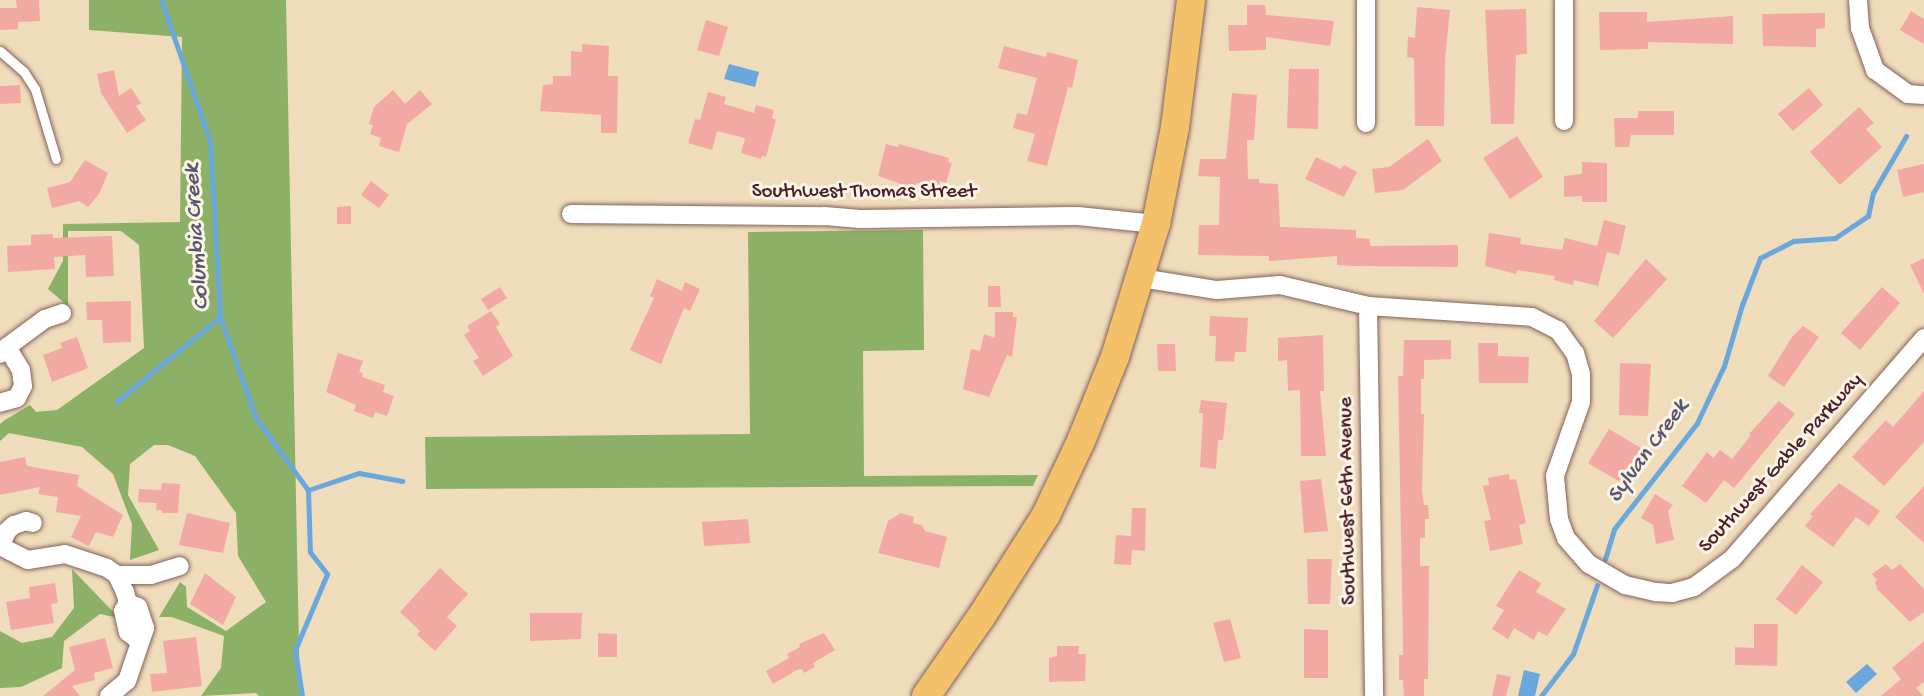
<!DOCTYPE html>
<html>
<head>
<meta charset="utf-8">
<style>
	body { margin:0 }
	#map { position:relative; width:1924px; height:696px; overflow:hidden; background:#efdcba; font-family:"Gochi Hand",sans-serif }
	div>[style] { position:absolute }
	.forest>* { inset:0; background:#8cb166 }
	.water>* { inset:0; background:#6aa7dc }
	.stream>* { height:5px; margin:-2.5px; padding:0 2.5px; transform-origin:2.5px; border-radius:2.5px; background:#6aa7dc }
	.building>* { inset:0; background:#f2a9a3 }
	.roads { filter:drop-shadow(0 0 2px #84615d) drop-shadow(0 0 2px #84615d) }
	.service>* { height:9px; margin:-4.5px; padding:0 4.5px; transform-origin:4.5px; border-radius:4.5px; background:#fff }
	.minor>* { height:18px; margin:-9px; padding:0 9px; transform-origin:9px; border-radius:9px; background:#fff }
	.primary>* { height:28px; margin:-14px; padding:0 14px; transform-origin:14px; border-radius:14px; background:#f4c16b }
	span { translate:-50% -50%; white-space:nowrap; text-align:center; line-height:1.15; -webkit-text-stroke:6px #fcf5e5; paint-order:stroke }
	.street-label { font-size:21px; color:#4a1f2b }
	.water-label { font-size:23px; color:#575572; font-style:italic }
</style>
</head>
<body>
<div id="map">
	<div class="forest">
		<i style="clip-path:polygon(89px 0,286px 0,300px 696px,259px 696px,256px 693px,201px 696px,221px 668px,224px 636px,172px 617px,159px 617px,180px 582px,186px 587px,187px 607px,226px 631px,266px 602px,238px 556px,236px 513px,195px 456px,168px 445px,154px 445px,130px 464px,128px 495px,159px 550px,130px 560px,132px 524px,113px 474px,82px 447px,9px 433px,0 441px,0 424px,5px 420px,30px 405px,36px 412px,57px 410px,144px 348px,139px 245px,121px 231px,68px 231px,68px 306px,48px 289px,63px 261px,63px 224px,180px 222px,182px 37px,89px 30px)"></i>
		<i style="clip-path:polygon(923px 230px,924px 350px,863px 351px,864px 476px,1038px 475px,1033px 486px,426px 489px,425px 437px,750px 434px,748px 232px)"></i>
		<i style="clip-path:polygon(72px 569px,119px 618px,100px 614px,64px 641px,62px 668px,21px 687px,0 688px,0 631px,22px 643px,52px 637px,74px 608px)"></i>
	</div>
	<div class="water">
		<i style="clip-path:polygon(729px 64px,759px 72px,755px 87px,724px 79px)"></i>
		<i style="clip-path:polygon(1867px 664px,1877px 674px,1856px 693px,1846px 682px)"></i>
		<i style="clip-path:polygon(1524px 670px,1540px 674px,1535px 696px,1518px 696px)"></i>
	</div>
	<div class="stream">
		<i style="left:161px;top:0;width:149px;rotate:70.8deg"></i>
		<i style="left:210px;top:141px;width:176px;rotate:86.7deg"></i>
		<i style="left:220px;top:317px;width:107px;rotate:70.4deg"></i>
		<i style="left:256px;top:418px;width:89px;rotate:54.2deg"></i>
		<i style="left:308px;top:490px;width:62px;rotate:88.2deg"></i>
		<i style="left:310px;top:552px;width:28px;rotate:52deg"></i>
		<i style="left:327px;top:574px;width:82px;rotate:112.8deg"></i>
		<i style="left:295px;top:650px;width:47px;rotate:81.3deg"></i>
		<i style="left:116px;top:402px;width:134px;rotate:-39.3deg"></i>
		<i style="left:308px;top:490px;width:54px;rotate:-18.4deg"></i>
		<i style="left:359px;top:473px;width:44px;rotate:10.5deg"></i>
		<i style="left:1605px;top:559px;width:31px;rotate:-73deg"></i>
		<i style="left:1614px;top:529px;width:135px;rotate:-51.9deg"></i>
		<i style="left:1697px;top:423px;width:63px;rotate:-64.7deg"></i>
		<i style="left:1724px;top:366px;width:64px;rotate:-73.6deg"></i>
		<i style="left:1742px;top:305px;width:50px;rotate:-69deg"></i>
		<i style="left:1760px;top:258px;width:38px;rotate:-27deg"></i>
		<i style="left:1794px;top:241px;width:41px;rotate:-4.2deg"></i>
		<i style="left:1835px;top:238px;width:40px;rotate:-34deg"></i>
		<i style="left:1868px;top:216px;width:24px;rotate:-78deg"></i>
		<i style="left:1873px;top:193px;width:66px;rotate:-59.9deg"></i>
		<i style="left:1541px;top:696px;width:53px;rotate:-52.7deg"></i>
		<i style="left:1573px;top:654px;width:73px;rotate:-70.8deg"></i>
	</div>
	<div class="building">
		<i style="clip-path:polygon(16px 0,39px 0,40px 21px,18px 22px,18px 29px,0 30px,0 8px,17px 8px)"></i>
		<i style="clip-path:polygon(1247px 5px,1265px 5px,1266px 15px,1334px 21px,1330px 46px,1266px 37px,1266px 50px,1229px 51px,1228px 25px,1247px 25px)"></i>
		<i style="clip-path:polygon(1417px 7px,1450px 10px,1445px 60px,1444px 126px,1415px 126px,1414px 58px,1407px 57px,1408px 37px,1415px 38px)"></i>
		<i style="clip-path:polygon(1526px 9px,1527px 54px,1516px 55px,1514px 124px,1491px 124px,1485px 10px)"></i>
		<i style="clip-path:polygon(1911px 11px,1924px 19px,1924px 44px,1900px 30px)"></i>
		<i style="clip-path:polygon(1599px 12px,1647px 12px,1647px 22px,1733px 16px,1733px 44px,1648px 42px,1648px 49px,1600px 50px)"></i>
		<i style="clip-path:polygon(1825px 13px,1825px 28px,1816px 29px,1816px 47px,1763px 46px,1762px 14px)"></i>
		<i style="clip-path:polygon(706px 20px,728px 27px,719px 56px,697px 50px)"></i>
		<i style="clip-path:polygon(582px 44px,609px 46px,608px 76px,618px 76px,617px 133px,601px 133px,601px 115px,540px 111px,543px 85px,553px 84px,553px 76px,571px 76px,571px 51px,582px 52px)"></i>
		<i style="clip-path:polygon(1004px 46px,1046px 57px,1047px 52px,1078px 60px,1072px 88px,1068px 87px,1047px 166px,1027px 161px,1035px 134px,1013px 128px,1017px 113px,1027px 115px,1037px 78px,998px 68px)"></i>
		<i style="clip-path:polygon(1289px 69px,1319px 69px,1318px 129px,1287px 128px)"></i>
		<i style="clip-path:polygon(114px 70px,119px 96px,131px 88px,141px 103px,136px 106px,146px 120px,127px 133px,101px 93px,97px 74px)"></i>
		<i style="clip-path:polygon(20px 85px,21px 103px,0 104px,0 86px)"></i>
		<i style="clip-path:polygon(1809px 88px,1823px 105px,1793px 131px,1778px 114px)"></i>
		<i style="clip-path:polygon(393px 90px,405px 104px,420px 90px,432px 104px,407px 124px,399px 152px,379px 146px,381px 138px,370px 134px,373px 125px,369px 124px,374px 107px)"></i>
		<i style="clip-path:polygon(708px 92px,726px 97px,724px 104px,754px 113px,756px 105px,774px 110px,772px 118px,776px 120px,766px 157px,762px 156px,761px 159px,741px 153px,745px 138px,717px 131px,712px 150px,688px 143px,695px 119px,700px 120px)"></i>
		<i style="clip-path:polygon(1232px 93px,1257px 95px,1254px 140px,1247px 140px,1248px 179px,1259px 179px,1259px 183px,1278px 184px,1280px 227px,1356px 230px,1356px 238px,1370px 239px,1370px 246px,1458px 245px,1458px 267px,1352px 266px,1337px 265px,1337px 256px,1269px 261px,1269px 256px,1198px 255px,1199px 225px,1219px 225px,1220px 177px,1198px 176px,1200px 159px,1226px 159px)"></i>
		<i style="clip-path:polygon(1859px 107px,1874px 123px,1866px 129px,1882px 147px,1840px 185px,1810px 152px)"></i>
		<i style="clip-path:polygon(1638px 111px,1674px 111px,1674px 135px,1631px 135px,1629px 147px,1615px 147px,1614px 118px,1638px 118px)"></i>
		<i style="clip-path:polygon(1517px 136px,1543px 177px,1510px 199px,1483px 158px)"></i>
		<i style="clip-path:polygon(1428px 139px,1442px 161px,1403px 190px,1375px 193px,1372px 169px,1389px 167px)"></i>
		<i style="clip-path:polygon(886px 144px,898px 147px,899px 144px,949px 158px,948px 162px,952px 163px,946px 183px,940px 181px,938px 189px,916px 183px,915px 189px,878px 176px)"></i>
		<i style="clip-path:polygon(1316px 157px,1341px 169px,1344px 165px,1357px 172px,1344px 197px,1305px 179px)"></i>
		<i style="clip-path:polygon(85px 160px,108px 173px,99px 194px,88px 207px,79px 201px,52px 208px,47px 188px,70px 182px)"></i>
		<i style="clip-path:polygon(1582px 162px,1607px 163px,1607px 202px,1582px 202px,1582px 196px,1564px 197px,1564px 176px,1582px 174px)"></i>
		<i style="clip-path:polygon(1924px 164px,1924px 192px,1903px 197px,1897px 170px)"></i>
		<i style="clip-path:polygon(371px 181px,389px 195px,379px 208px,361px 195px)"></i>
		<i style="clip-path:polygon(351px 206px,351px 224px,337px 224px,337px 207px)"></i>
		<i style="clip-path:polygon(1604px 220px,1626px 226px,1619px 255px,1607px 252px,1598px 286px,1574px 280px,1573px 285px,1554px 280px,1555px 276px,1517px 270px,1516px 274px,1485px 266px,1489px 233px,1521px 238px,1520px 244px,1562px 250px,1565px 238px,1597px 246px)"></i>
		<i style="clip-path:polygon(53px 234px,53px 238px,112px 236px,114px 276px,86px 277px,85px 255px,54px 257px,55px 269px,8px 272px,7px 246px,31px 245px,31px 235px)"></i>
		<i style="clip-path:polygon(1924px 258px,1924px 294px,1910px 265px)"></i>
		<i style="clip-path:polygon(1646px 259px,1667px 279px,1613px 338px,1594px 321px)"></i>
		<i style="clip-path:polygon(657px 279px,682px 291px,685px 282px,700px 289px,690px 311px,684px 308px,661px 364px,630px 350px,654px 298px,650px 296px)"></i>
		<i style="clip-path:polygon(988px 286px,1000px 286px,1001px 307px,988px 307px)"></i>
		<i style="clip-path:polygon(500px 287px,507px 298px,488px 310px,481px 299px)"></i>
		<i style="clip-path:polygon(1882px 287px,1900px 303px,1860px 350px,1841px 333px)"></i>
		<i style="clip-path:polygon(131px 301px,131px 342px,103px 343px,102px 320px,87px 320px,86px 302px)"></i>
		<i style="clip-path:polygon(491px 311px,500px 324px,496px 327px,513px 356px,483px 376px,473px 361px,479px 358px,464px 335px,470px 331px,467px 326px)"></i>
		<i style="clip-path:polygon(995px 312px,1013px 312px,1013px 317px,1017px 317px,1012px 357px,1007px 355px,989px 397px,963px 389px,971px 349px,980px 351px,984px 334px,995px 338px)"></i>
		<i style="clip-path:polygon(1210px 316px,1248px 318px,1246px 352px,1235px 352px,1234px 362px,1215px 361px,1216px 336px,1209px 336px)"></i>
		<i style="clip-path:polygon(1803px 326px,1819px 337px,1784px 387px,1768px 376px,1792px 337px)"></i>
		<i style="clip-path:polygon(1323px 335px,1324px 391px,1320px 391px,1326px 456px,1301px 456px,1300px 390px,1288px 391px,1287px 360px,1278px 361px,1278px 338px)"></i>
		<i style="clip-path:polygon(77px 337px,88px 368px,52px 382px,43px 355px,62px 348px,60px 343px)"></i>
		<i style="clip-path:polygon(1404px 340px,1451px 340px,1451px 359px,1424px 360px,1424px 379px,1421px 379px,1421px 414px,1424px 414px,1422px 491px,1424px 505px,1428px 505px,1429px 519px,1425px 519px,1425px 538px,1420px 538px,1420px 566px,1429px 566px,1428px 679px,1424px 679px,1424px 696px,1404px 696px,1403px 680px,1399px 680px,1399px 655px,1403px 655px,1403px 642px,1398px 376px,1403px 376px)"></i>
		<i style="clip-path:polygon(1478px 343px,1498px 343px,1498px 356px,1529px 357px,1528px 383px,1479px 383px)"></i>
		<i style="clip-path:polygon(1157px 344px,1175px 344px,1176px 371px,1158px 371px)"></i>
		<i style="clip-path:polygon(338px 353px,363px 361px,359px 372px,363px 373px,362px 377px,385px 385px,383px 392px,394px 396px,387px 416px,375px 412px,373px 418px,354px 411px,356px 405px,326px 392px)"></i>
		<i style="clip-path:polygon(1620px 363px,1651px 364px,1648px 416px,1619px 415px)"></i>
		<i style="clip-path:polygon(1924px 391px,1924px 442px,1884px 486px,1852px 457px,1886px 420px,1893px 427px)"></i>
		<i style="clip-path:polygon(1201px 400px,1227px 403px,1223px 440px,1218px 440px,1216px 469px,1200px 467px,1203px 413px,1199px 413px)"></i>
		<i style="clip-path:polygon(1779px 401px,1795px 414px,1734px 488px,1724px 480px,1706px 503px,1682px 486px,1707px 452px,1713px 458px,1720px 450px,1732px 459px,1751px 435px,1749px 434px)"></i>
		<i style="clip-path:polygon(1609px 429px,1641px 448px,1620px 482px,1588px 463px)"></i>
		<i style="clip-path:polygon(25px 457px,27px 466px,79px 475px,77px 486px,123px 515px,113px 537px,96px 532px,89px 546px,71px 537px,81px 516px,56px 512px,58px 497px,38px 494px,40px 487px,0 495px,0 462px)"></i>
		<i style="clip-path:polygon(1509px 474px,1510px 480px,1516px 479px,1526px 523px,1519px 525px,1523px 544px,1490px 551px,1484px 521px,1491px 520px,1483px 486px,1489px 485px,1488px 478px)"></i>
		<i style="clip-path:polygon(1321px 479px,1328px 531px,1304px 533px,1300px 481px)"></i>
		<i style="clip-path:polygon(162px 483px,180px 484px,178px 513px,162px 513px,162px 510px,156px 510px,157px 503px,138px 502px,139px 489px,161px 490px)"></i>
		<i style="clip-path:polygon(1839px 483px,1880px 511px,1869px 526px,1856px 517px,1833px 547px,1805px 526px,1813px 516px,1810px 514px)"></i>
		<i style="clip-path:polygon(1924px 486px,1924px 543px,1895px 517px)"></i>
		<i style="clip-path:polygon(1655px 494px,1673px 505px,1668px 511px,1674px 540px,1656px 544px,1653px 525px,1641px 518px)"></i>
		<i style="clip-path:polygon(1132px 508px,1146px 508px,1145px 551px,1132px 550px,1131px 565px,1114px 564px,1116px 535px,1131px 536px)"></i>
		<i style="clip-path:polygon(187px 513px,230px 523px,223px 553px,179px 545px)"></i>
		<i style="clip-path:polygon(901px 513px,914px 517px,913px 523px,922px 525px,925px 531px,947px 537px,939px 568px,878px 553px,888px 521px)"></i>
		<i style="clip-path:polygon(748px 519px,750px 543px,704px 546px,702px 522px)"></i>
		<i style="clip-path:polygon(1307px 559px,1332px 559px,1330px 604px,1308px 604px)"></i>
		<i style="clip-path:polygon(1886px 564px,1892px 570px,1900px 564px,1924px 589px,1924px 612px,1910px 622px,1877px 589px,1875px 582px,1877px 580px,1872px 574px)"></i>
		<i style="clip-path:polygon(1802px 565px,1823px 582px,1796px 615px,1776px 599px)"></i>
		<i style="clip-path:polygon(440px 568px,468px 594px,447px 617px,457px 626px,435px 651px,417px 635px,420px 631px,400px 612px)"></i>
		<i style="clip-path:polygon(1519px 570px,1541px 583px,1536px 592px,1566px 609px,1547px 636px,1538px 631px,1534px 640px,1514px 628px,1508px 639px,1492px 629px,1504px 610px,1496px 606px)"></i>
		<i style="clip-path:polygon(205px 573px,236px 597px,223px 625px,190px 604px)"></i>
		<i style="clip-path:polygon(55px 583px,58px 603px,51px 604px,54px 623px,11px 630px,6px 602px,30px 598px,29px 587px)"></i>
		<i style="clip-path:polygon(530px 613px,582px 613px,581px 639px,530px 641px)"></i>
		<i style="clip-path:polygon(1230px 619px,1241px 658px,1224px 662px,1213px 623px)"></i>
		<i style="clip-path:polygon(1754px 624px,1778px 624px,1777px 666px,1735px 665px,1735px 647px,1754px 648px)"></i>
		<i style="clip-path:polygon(1304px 629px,1328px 630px,1328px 678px,1304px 678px)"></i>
		<i style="clip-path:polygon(598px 633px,617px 634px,617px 657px,598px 657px)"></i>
		<i style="clip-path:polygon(824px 633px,835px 650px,813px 663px,815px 667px,804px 673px,802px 669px,797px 670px,773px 684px,766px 671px,789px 658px,787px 654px,800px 647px,799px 644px)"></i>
		<i style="clip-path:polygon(196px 637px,202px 686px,152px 692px,150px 674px,167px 673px,163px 641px)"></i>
		<i style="clip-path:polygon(105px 638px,113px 668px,94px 673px,95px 680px,72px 686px,80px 696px,43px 696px,75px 670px,69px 647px)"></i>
		<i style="clip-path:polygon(1924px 641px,1924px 682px,1916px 688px,1923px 696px,1881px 696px,1901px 679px,1892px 668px)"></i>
		<i style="clip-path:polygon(1057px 646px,1079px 646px,1078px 654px,1086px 654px,1085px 681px,1049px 682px,1049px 658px,1057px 656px)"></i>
		<i style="clip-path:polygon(1497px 674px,1511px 677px,1506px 696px,1492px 696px)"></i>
	</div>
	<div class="roads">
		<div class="service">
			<i style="left:0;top:51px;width:32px;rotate:41deg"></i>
			<i style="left:24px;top:72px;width:20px;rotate:57deg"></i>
			<i style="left:35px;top:89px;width:73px;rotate:73.3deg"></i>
		</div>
		<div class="minor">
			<i style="left:1564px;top:0;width:121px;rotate:90deg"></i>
			<i style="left:1858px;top:0;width:28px;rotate:86deg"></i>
			<i style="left:1860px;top:28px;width:45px;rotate:70.3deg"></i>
			<i style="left:1875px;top:70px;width:41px;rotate:36deg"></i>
			<i style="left:1908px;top:94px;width:16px;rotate:4deg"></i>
			<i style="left:1366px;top:123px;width:123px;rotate:-90deg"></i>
			<i style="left:571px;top:214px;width:254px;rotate:0.5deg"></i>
			<i style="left:825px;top:216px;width:35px;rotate:5deg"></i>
			<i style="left:860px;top:219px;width:218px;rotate:-0.8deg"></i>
			<i style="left:1078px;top:216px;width:78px;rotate:5.9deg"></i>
			<i style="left:1141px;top:278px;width:77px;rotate:9deg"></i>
			<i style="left:1217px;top:290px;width:63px;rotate:-4.5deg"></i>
			<i style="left:1280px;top:285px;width:90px;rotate:13.4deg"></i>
			<i style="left:1368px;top:306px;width:164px;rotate:3.8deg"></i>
			<i style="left:1532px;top:317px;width:29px;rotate:27deg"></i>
			<i style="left:1558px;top:330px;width:29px;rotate:54deg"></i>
			<i style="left:1575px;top:353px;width:22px;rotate:74deg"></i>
			<i style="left:1581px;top:374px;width:28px;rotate:90deg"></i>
			<i style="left:1581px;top:402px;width:78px;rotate:109.4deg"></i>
			<i style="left:1555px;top:476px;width:43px;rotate:84.7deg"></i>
			<i style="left:1559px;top:519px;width:20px;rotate:70deg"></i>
			<i style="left:1566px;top:538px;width:35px;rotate:49deg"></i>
			<i style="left:1589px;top:564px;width:42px;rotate:30.3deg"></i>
			<i style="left:1625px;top:585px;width:32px;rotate:13deg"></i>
			<i style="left:1656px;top:592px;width:16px;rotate:4deg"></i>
			<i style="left:1672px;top:593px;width:23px;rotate:-15deg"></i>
			<i style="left:1694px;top:587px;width:47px;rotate:-36.4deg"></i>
			<i style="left:1732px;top:559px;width:293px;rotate:-49deg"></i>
			<i style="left:1368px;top:306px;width:390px;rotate:89.1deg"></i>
			<i style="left:7px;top:347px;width:47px;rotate:-36.4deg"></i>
			<i style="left:45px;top:319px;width:18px;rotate:-19deg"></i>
			<i style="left:0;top:354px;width:10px;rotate:-45deg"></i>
			<i style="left:7px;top:347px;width:27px;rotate:59deg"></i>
			<i style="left:21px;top:370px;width:16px;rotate:83deg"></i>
			<i style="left:23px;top:386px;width:13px;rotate:117deg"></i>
			<i style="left:17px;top:398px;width:18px;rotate:164deg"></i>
			<i style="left:0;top:546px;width:31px;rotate:27deg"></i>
			<i style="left:28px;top:560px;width:37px;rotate:-9deg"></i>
			<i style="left:65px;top:554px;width:44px;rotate:18.4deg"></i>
			<i style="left:107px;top:568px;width:12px;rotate:35deg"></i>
			<i style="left:117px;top:575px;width:19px;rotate:65deg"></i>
			<i style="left:125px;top:592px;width:11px;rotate:75deg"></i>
			<i style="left:128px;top:603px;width:9px;rotate:122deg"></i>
			<i style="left:123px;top:611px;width:22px;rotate:77deg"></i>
			<i style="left:128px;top:632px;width:14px;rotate:39deg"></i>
			<i style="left:0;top:547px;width:17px;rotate:-66deg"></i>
			<i style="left:7px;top:531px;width:9px;rotate:-41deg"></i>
			<i style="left:14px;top:525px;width:13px;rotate:-18deg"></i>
			<i style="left:26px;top:521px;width:7px;rotate:16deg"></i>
			<i style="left:117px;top:575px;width:34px"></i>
			<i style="left:151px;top:575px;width:30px;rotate:-17deg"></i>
			<i style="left:109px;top:696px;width:23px;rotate:-40deg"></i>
			<i style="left:127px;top:681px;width:56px;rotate:-71.2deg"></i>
			<i style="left:145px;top:628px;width:22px;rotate:-108deg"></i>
			<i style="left:138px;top:607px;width:11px;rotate:-158deg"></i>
		</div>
		<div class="primary">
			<i style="left:926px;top:696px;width:100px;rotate:-55.2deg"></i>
			<i style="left:983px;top:614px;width:117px;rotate:-57.5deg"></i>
			<i style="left:1046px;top:515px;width:82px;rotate:-64.7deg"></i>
			<i style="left:1081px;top:441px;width:91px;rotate:-68deg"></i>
			<i style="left:1115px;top:357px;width:139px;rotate:-72.9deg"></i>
			<i style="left:1156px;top:224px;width:99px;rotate:-78.9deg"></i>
			<i style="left:1175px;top:127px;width:128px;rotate:-82.8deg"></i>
		</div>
	</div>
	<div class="street-label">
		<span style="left:864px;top:193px">Southwest Thomas Street</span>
		<span style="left:1782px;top:464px;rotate:-48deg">Southwest Gable Parkway</span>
		<span style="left:1349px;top:501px;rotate:-91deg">Southwest 66th Avenue</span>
	</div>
	<div class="water-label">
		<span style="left:198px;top:237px;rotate:-94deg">Columbia Creek</span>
		<span style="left:1649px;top:452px;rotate:-54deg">Sylvan Creek</span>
	</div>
</div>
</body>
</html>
